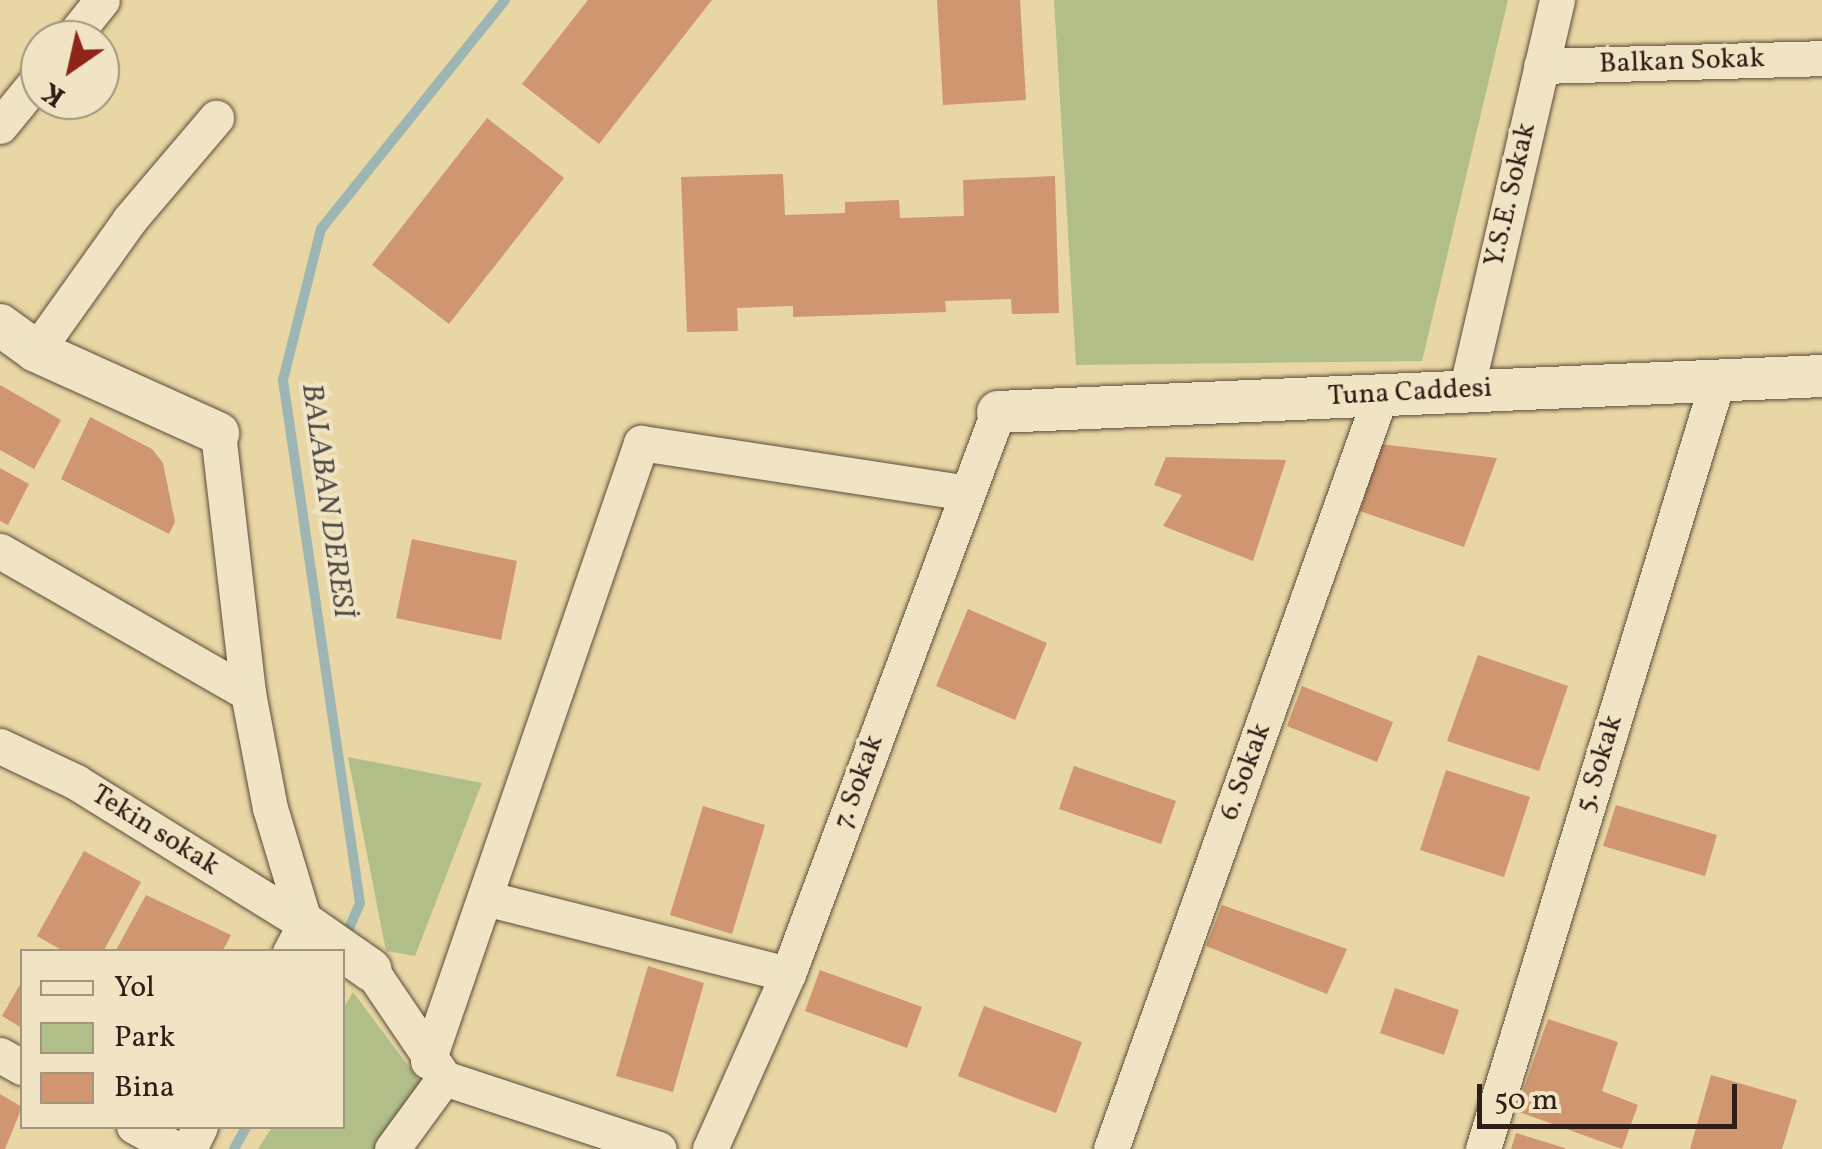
<!DOCTYPE html>
<html>
<head>
<meta charset="utf-8">
<style>
	body { margin:0 }
	#map { position:relative; width:1822px; height:1149px; overflow:hidden; background:#e8d6a4; font-family:Vollkorn,serif }
	div>[style] { position:absolute }
	.green>* { inset:0; background:#b2be88 }
	.stream>* { height:10px; margin:-5px; padding:0 5px; transform-origin:5px; border-radius:5px; background:#9eb6b3 }
	.building>* { inset:0; background:#cf9670 }
	.roads { filter:drop-shadow(0 0 2px #5d4b3a) drop-shadow(0 0 2px #5d4b3a) }
	.minor>* { height:35px; margin:-17.5px; padding:0 17.5px; transform-origin:17.5px; border-radius:17.5px; background:#f0e4c4 }
	.tertiary>* { height:42px; margin:-21px; padding:0 21px; transform-origin:21px; border-radius:21px; background:#f0e4c4 }
	span { translate:-50% -50%; white-space:nowrap; text-align:center; line-height:1.15; -webkit-text-stroke:8px #f0e4c4; paint-order:stroke }
	.street-label { font-size:28px; color:#2f1d16 }
	.water-label { font-size:30px; color:#504b45; font-style:italic }
	.legend { position:absolute; left:20px; top:949px; width:325px; height:180px; box-sizing:border-box; background:#f0e4c4; border:2px solid #a3947e; margin:0; padding:12px 18px; list-style:none; font-size:30px; color:#2f1d16 }
	.legend li { display:flex; align-items:center; gap:20px; height:50px }
	.legend b { width:50px; border:2px solid #a3947e }
	.north { position:absolute; left:20px; top:20px; width:100px; height:100px; box-sizing:border-box; background:#f0e4c4; border:2px solid #a3947e; border-radius:50%; rotate:214deg; font-size:28px; font-weight:700; line-height:40px; text-align:center; color:#2f1d16 }
	.north::after { content:''; display:block; margin:auto; width:35px; height:45px; background:#8f2418; clip-path:polygon(50% 0,100% 100%,50% 72%,0 100%) }
	.scale { position:absolute; left:1477px; top:1084px; width:260px; height:45px; box-sizing:border-box; border:5px solid #2f1d16; border-top:0; padding-left:12px; font-size:30px; line-height:35px; white-space:nowrap; color:#2f1d16; -webkit-text-stroke:8px #f0e4c4; paint-order:stroke }
</style>
</head>
<body>
<div id="map">
	<div class="green">
		<i style="clip-path:polygon(1054px 0,1508px 0,1422px 361px,1076px 365px)"></i>
		<i style="clip-path:polygon(348px 757px,482px 783px,415px 956px,386px 951px)"></i>
		<i style="clip-path:polygon(353px 992px,421px 1083px,375px 1149px,258px 1149px,272px 1127px,342px 1126px,343px 1009px)"></i>
	</div>
	<div class="stream">
		<i style="left:344px;top:940px;width:40px;rotate:-66.6deg"></i>
		<i style="left:360px;top:903px;width:529px;rotate:-98.38deg"></i>
		<i style="left:283px;top:380px;width:156px;rotate:-75.9deg"></i>
		<i style="left:321px;top:229px;width:294px;rotate:-51.2deg"></i>
		<i style="left:234px;top:1149px;width:26px;rotate:-61deg"></i>
	</div>
	<div class="building">
		<i style="clip-path:polygon(588px 0,712px 0,599px 144px,522px 84px)"></i>
		<i style="clip-path:polygon(937px 0,1020px 0,1026px 100px,943px 105px)"></i>
		<i style="clip-path:polygon(487px 118px,564px 178px,449px 324px,372px 265px)"></i>
		<i style="clip-path:polygon(783px 174px,785px 215px,845px 213px,845px 202px,899px 200px,900px 218px,964px 216px,963px 180px,1055px 176px,1059px 313px,1012px 314px,1011px 299px,945px 301px,946px 312px,793px 317px,793px 306px,737px 308px,738px 331px,687px 332px,681px 177px)"></i>
		<i style="clip-path:polygon(0 385px,61px 420px,34px 469px,0 450px)"></i>
		<i style="clip-path:polygon(90px 417px,152px 449px,163px 463px,175px 522px,169px 534px,61px 479px)"></i>
		<i style="clip-path:polygon(1380px 444px,1497px 458px,1464px 547px,1360px 511px)"></i>
		<i style="clip-path:polygon(1166px 457px,1286px 460px,1253px 561px,1163px 526px,1182px 495px,1154px 485px)"></i>
		<i style="clip-path:polygon(0 468px,29px 484px,8px 525px,0 521px)"></i>
		<i style="clip-path:polygon(412px 539px,517px 561px,501px 640px,396px 618px)"></i>
		<i style="clip-path:polygon(968px 609px,1047px 643px,1015px 720px,936px 686px)"></i>
		<i style="clip-path:polygon(1478px 655px,1568px 686px,1539px 771px,1447px 741px)"></i>
		<i style="clip-path:polygon(1302px 686px,1393px 722px,1377px 762px,1287px 726px)"></i>
		<i style="clip-path:polygon(1074px 766px,1176px 801px,1161px 844px,1059px 809px)"></i>
		<i style="clip-path:polygon(1446px 770px,1530px 797px,1504px 877px,1420px 850px)"></i>
		<i style="clip-path:polygon(1616px 805px,1717px 835px,1705px 876px,1603px 846px)"></i>
		<i style="clip-path:polygon(703px 806px,765px 825px,732px 934px,670px 915px)"></i>
		<i style="clip-path:polygon(84px 851px,141px 882px,103px 952px,65px 952px,37px 936px)"></i>
		<i style="clip-path:polygon(146px 895px,231px 935px,222px 952px,115px 952px)"></i>
		<i style="clip-path:polygon(1222px 905px,1347px 949px,1327px 994px,1206px 946px)"></i>
		<i style="clip-path:polygon(648px 966px,704px 983px,673px 1092px,616px 1076px)"></i>
		<i style="clip-path:polygon(820px 970px,922px 1007px,907px 1048px,805px 1011px)"></i>
		<i style="clip-path:polygon(22px 981px,22px 1028px,2px 1016px)"></i>
		<i style="clip-path:polygon(1395px 988px,1459px 1010px,1444px 1055px,1380px 1033px)"></i>
		<i style="clip-path:polygon(984px 1006px,1082px 1042px,1056px 1113px,958px 1076px)"></i>
		<i style="clip-path:polygon(1548px 1019px,1618px 1042px,1602px 1091px,1638px 1105px,1622px 1149px,1516px 1111px)"></i>
		<i style="clip-path:polygon(1711px 1075px,1797px 1100px,1782px 1149px,1690px 1149px)"></i>
		<i style="clip-path:polygon(0 1094px,22px 1107px,5px 1149px,0 1149px)"></i>
		<i style="clip-path:polygon(1516px 1133px,1565px 1148px,1565px 1149px,1511px 1149px)"></i>
	</div>
	<div class="roads">
		<div class="minor">
			<i style="left:70px;top:40px;width:51px;rotate:-51.3deg"></i>
			<i style="left:1541px;top:66px;width:281px;rotate:-1.6deg"></i>
			<i style="left:0;top:126px;width:63px;rotate:-50.8deg"></i>
			<i style="left:36px;top:351px;width:162px;rotate:-54.5deg"></i>
			<i style="left:130px;top:219px;width:133px;rotate:-49.6deg"></i>
			<i style="left:1466px;top:391px;width:401px;rotate:-76.9deg"></i>
			<i style="left:218px;top:433px;width:262px;rotate:83.4deg"></i>
			<i style="left:248px;top:693px;width:117px;rotate:79.2deg"></i>
			<i style="left:270px;top:808px;width:121px;rotate:73.2deg"></i>
			<i style="left:305px;top:924px;width:32px;rotate:118deg"></i>
			<i style="left:0;top:551px;width:286px;rotate:29.8deg"></i>
			<i style="left:0;top:746px;width:84px;rotate:25.3deg"></i>
			<i style="left:76px;top:782px;width:269px;rotate:31.8deg"></i>
			<i style="left:485px;top:898px;width:312px;rotate:14.1deg"></i>
			<i style="left:371px;top:970px;width:130px;rotate:55.9deg"></i>
			<i style="left:444px;top:1078px;width:88px;rotate:126.2deg"></i>
			<i style="left:0;top:1055px;width:25px;rotate:29deg"></i>
			<i style="left:428px;top:1061px;width:654px;rotate:-70.98deg"></i>
			<i style="left:641px;top:443px;width:329px;rotate:8.7deg"></i>
			<i style="left:444px;top:1078px;width:226px;rotate:18.3deg"></i>
			<i style="left:134px;top:1126px;width:48px;rotate:28.7deg"></i>
			<i style="left:189px;top:1149px;width:25px;rotate:-64deg"></i>
			<i style="left:710px;top:1149px;width:192px;rotate:-66deg"></i>
			<i style="left:788px;top:974px;width:600px;rotate:-69.51deg"></i>
			<i style="left:1111px;top:1149px;width:802px;rotate:-70.32deg"></i>
			<i style="left:1483px;top:1149px;width:805px;rotate:-73.03deg"></i>
		</div>
		<div class="tertiary">
			<i style="left:0;top:325px;width:44px;rotate:35.8deg"></i>
			<i style="left:36px;top:351px;width:200px;rotate:24.3deg"></i>
			<i style="left:998px;top:412px;width:825px;rotate:-2.5deg"></i>
			<i style="left:305px;top:924px;width:80px;rotate:34.9deg"></i>
		</div>
	</div>
	<div class="street-label">
		<span style="left:1682px;top:62px;rotate:-2deg">Balkan Sokak</span>
		<span style="left:1511px;top:195px;rotate:-77deg">Y.S.E. Sokak</span>
		<span style="left:1410px;top:393px;rotate:-3deg">Tuna Caddesi</span>
		<span style="left:1600px;top:764px;rotate:-73deg">5. Sokak</span>
		<span style="left:1246px;top:772px;rotate:-70deg">6. Sokak</span>
		<span style="left:859px;top:782px;rotate:-70deg">7. Sokak</span>
		<span style="left:155px;top:831px;rotate:32deg">Tekin sokak</span>
	</div>
	<div class="water-label">
		<span style="left:327px;top:501px;rotate:82deg">BALABAN DERESİ</span>
	</div>
	<ul class="legend">
	<li><b style="height:12px;background:#f0e4c4"></b>Yol</li>
	<li><b style="height:28px;background:#b2be88"></b>Park</li>
	<li><b style="height:28px;background:#cf9670"></b>Bina</li>
	</ul>
	<div class="north">K</div>
	<div class="scale">50 m</div>
</div>
</body>
</html>
